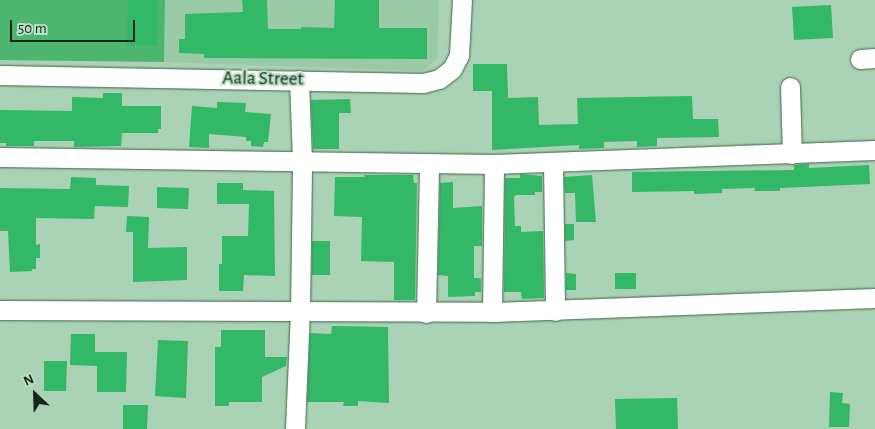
<!DOCTYPE html>
<html>
<head>
<meta charset="utf-8">
<style>
	body { margin:0 }
	#map { position:relative; width:875px; height:429px; overflow:hidden; background:#aad2b4; font-family:"Alegreya Sans",sans-serif }
	div>[style] { position:absolute }
	.built>* { inset:0; background:#9bcaa7 }
	.green>* { inset:0; background:#4cb570 }
	.building>* { inset:0; background:#32b867 }
	.roads { filter:drop-shadow(0 0 1px #3f6449) drop-shadow(0 0 1px #3f6449) }
	.minor>* { height:19px; margin:-9.5px; padding:0 9.5px; transform-origin:9.5px; border-radius:9.5px; background:#fff }
	span { translate:-50% -50%; white-space:nowrap; text-align:center; line-height:1.15; -webkit-text-stroke:4px #b7dfc1; paint-order:stroke }
	.street-label { font-size:19px; color:#17261b }
	.north { position:absolute; left:10px; top:369px; width:50px; height:50px; -webkit-text-stroke:4px #b7dfc1; paint-order:stroke; rotate:336deg; font-size:14px; font-weight:700; line-height:20px; text-align:center; color:#17261b }
	.north::after { content:''; display:block; margin:auto; width:18px; height:22px; background:#17261b; clip-path:polygon(50% 0,100% 100%,50% 72%,0 100%) }
	.scale { position:absolute; left:10px; top:20px; width:125px; height:22px; box-sizing:border-box; border:2px solid #17261b; border-top:0; padding-left:6px; font-size:15px; line-height:18px; white-space:nowrap; color:#17261b; -webkit-text-stroke:4px #b7dfc1; paint-order:stroke }
</style>
</head>
<body>
<div id="map">
	<div class="built">
		<i style="clip-path:polygon(165px 0,439px 0,437px 58px,423px 71px,164px 62px)"></i>
	</div>
	<div class="green">
		<i style="clip-path:polygon(0 0,165px 0,164px 62px,0 60px)"></i>
	</div>
	<div class="building">
		<i style="clip-path:polygon(128px 0,158px 0,157px 46px,127px 46px)"></i>
		<i style="clip-path:polygon(242px 0,267px 0,268px 29px,301px 29px,301px 27px,334px 28px,335px 0,379px 0,379px 28px,427px 28px,427px 59px,204px 58px,204px 54px,179px 53px,179px 39px,185px 39px,185px 14px,243px 12px)"></i>
		<i style="clip-path:polygon(831px 5px,833px 38px,794px 40px,792px 7px)"></i>
		<i style="clip-path:polygon(473px 64px,507px 64px,508px 98px,538px 97px,539px 125px,578px 124px,577px 98px,692px 96px,693px 119px,718px 119px,719px 137px,657px 138px,657px 146px,637px 147px,637px 141px,604px 142px,604px 148px,579px 149px,579px 145px,492px 150px,492px 91px,473px 91px)"></i>
		<i style="clip-path:polygon(103px 93px,122px 93px,122px 106px,161px 106px,161px 129px,158px 129px,158px 133px,122px 133px,121px 146px,74px 147px,74px 141px,34px 141px,34px 146px,6px 146px,6px 143px,0 143px,0 110px,72px 111px,72px 97px,103px 98px)"></i>
		<i style="clip-path:polygon(350px 99px,351px 113px,339px 113px,339px 149px,313px 149px,311px 100px)"></i>
		<i style="clip-path:polygon(217px 102px,246px 103px,245px 112px,271px 114px,268px 142px,264px 142px,263px 147px,251px 146px,251px 141px,246px 141px,246px 137px,209px 134px,209px 148px,189px 147px,192px 106px,217px 108px)"></i>
		<i style="clip-path:polygon(809px 164px,809px 168px,869px 165px,870px 184px,780px 188px,780px 191px,754px 191px,755px 188px,722px 189px,722px 193px,694px 194px,694px 191px,632px 192px,632px 172px,794px 170px,794px 165px)"></i>
		<i style="clip-path:polygon(520px 174px,542px 176px,542px 192px,535px 192px,535px 195px,516px 195px,514px 197px,515px 226px,521px 226px,521px 232px,543px 231px,544px 298px,522px 299px,521px 292px,504px 292px,505px 178px,520px 178px)"></i>
		<i style="clip-path:polygon(364px 175px,413px 175px,414px 183px,417px 183px,415px 300px,394px 300px,394px 262px,361px 261px,362px 217px,334px 216px,335px 177px,365px 177px)"></i>
		<i style="clip-path:polygon(592px 175px,596px 222px,576px 222px,575px 193px,565px 193px,564px 177px)"></i>
		<i style="clip-path:polygon(71px 177px,96px 178px,96px 185px,129px 186px,128px 207px,95px 206px,94px 219px,36px 218px,36px 245px,40px 244px,40px 258px,36px 258px,36px 269px,32px 269px,32px 271px,10px 272px,8px 231px,0 231px,0 188px,70px 189px)"></i>
		<i style="clip-path:polygon(453px 182px,453px 208px,482px 206px,482px 246px,474px 246px,474px 278px,481px 278px,481px 292px,475px 292px,475px 296px,448px 297px,448px 276px,438px 275px,440px 183px)"></i>
		<i style="clip-path:polygon(217px 183px,243px 183px,243px 190px,274px 191px,275px 276px,244px 275px,243px 291px,219px 291px,219px 264px,222px 264px,222px 236px,248px 236px,249px 204px,217px 204px)"></i>
		<i style="clip-path:polygon(157px 187px,189px 188px,188px 209px,157px 208px)"></i>
		<i style="clip-path:polygon(127px 216px,149px 217px,148px 248px,187px 247px,187px 280px,133px 282px,133px 232px,126px 232px)"></i>
		<i style="clip-path:polygon(565px 224px,574px 224px,574px 240px,565px 241px)"></i>
		<i style="clip-path:polygon(312px 241px,330px 241px,330px 275px,312px 275px)"></i>
		<i style="clip-path:polygon(566px 273px,576px 274px,576px 290px,566px 290px)"></i>
		<i style="clip-path:polygon(615px 273px,636px 273px,636px 289px,615px 289px)"></i>
		<i style="clip-path:polygon(332px 326px,388px 327px,389px 403px,358px 401px,358px 406px,343px 406px,344px 402px,307px 402px,310px 333px,331px 334px)"></i>
		<i style="clip-path:polygon(221px 330px,265px 330px,265px 357px,287px 357px,286px 366px,262px 377px,262px 402px,229px 402px,229px 406px,215px 406px,215px 347px,221px 347px)"></i>
		<i style="clip-path:polygon(71px 334px,95px 334px,95px 352px,127px 352px,126px 392px,97px 392px,97px 366px,70px 365px)"></i>
		<i style="clip-path:polygon(158px 340px,188px 341px,186px 398px,155px 396px)"></i>
		<i style="clip-path:polygon(44px 361px,67px 361px,66px 391px,44px 391px)"></i>
		<i style="clip-path:polygon(830px 392px,843px 393px,842px 403px,850px 404px,849px 427px,829px 427px)"></i>
		<i style="clip-path:polygon(677px 398px,678px 429px,616px 429px,615px 399px)"></i>
		<i style="clip-path:polygon(123px 405px,148px 405px,147px 429px,123px 429px)"></i>
	</div>
	<div class="roads">
		<div class="minor">
			<i style="left:860px;top:59px;width:15px;rotate:-4deg"></i>
			<i style="left:0;top:75px;width:423px;rotate:1.1deg"></i>
			<i style="left:423px;top:83px;width:16px;rotate:-14deg"></i>
			<i style="left:439px;top:79px;width:16px;rotate:-38deg"></i>
			<i style="left:452px;top:69px;width:16px;rotate:-63deg"></i>
			<i style="left:459px;top:55px;width:55px;rotate:-86.9deg"></i>
			<i style="left:790px;top:87px;width:67px;rotate:88.3deg"></i>
			<i style="left:0;top:157px;width:494px;rotate:0.8deg"></i>
			<i style="left:494px;top:164px;width:381px;rotate:-2.1deg"></i>
			<i style="left:553px;top:163px;width:148px;rotate:89.2deg"></i>
			<i style="left:0;top:310px;width:492px;rotate:0.2deg"></i>
			<i style="left:492px;top:312px;width:383px;rotate:-2.1deg"></i>
			<i style="left:492px;top:312px;width:148px;rotate:-89.2deg"></i>
			<i style="left:426px;top:313px;width:148px;rotate:-88.8deg"></i>
			<i style="left:295px;top:429px;width:118px;rotate:-87.6deg"></i>
			<i style="left:300px;top:311px;width:150px;rotate:-89.2deg"></i>
			<i style="left:302px;top:161px;width:81px;rotate:-92.1deg"></i>
		</div>
	</div>
	<div class="street-label">
		<span style="left:263px;top:79px;rotate:1deg">Aala Street</span>
	</div>
	<div class="north">N</div>
	<div class="scale">50 m</div>
</div>
</body>
</html>
